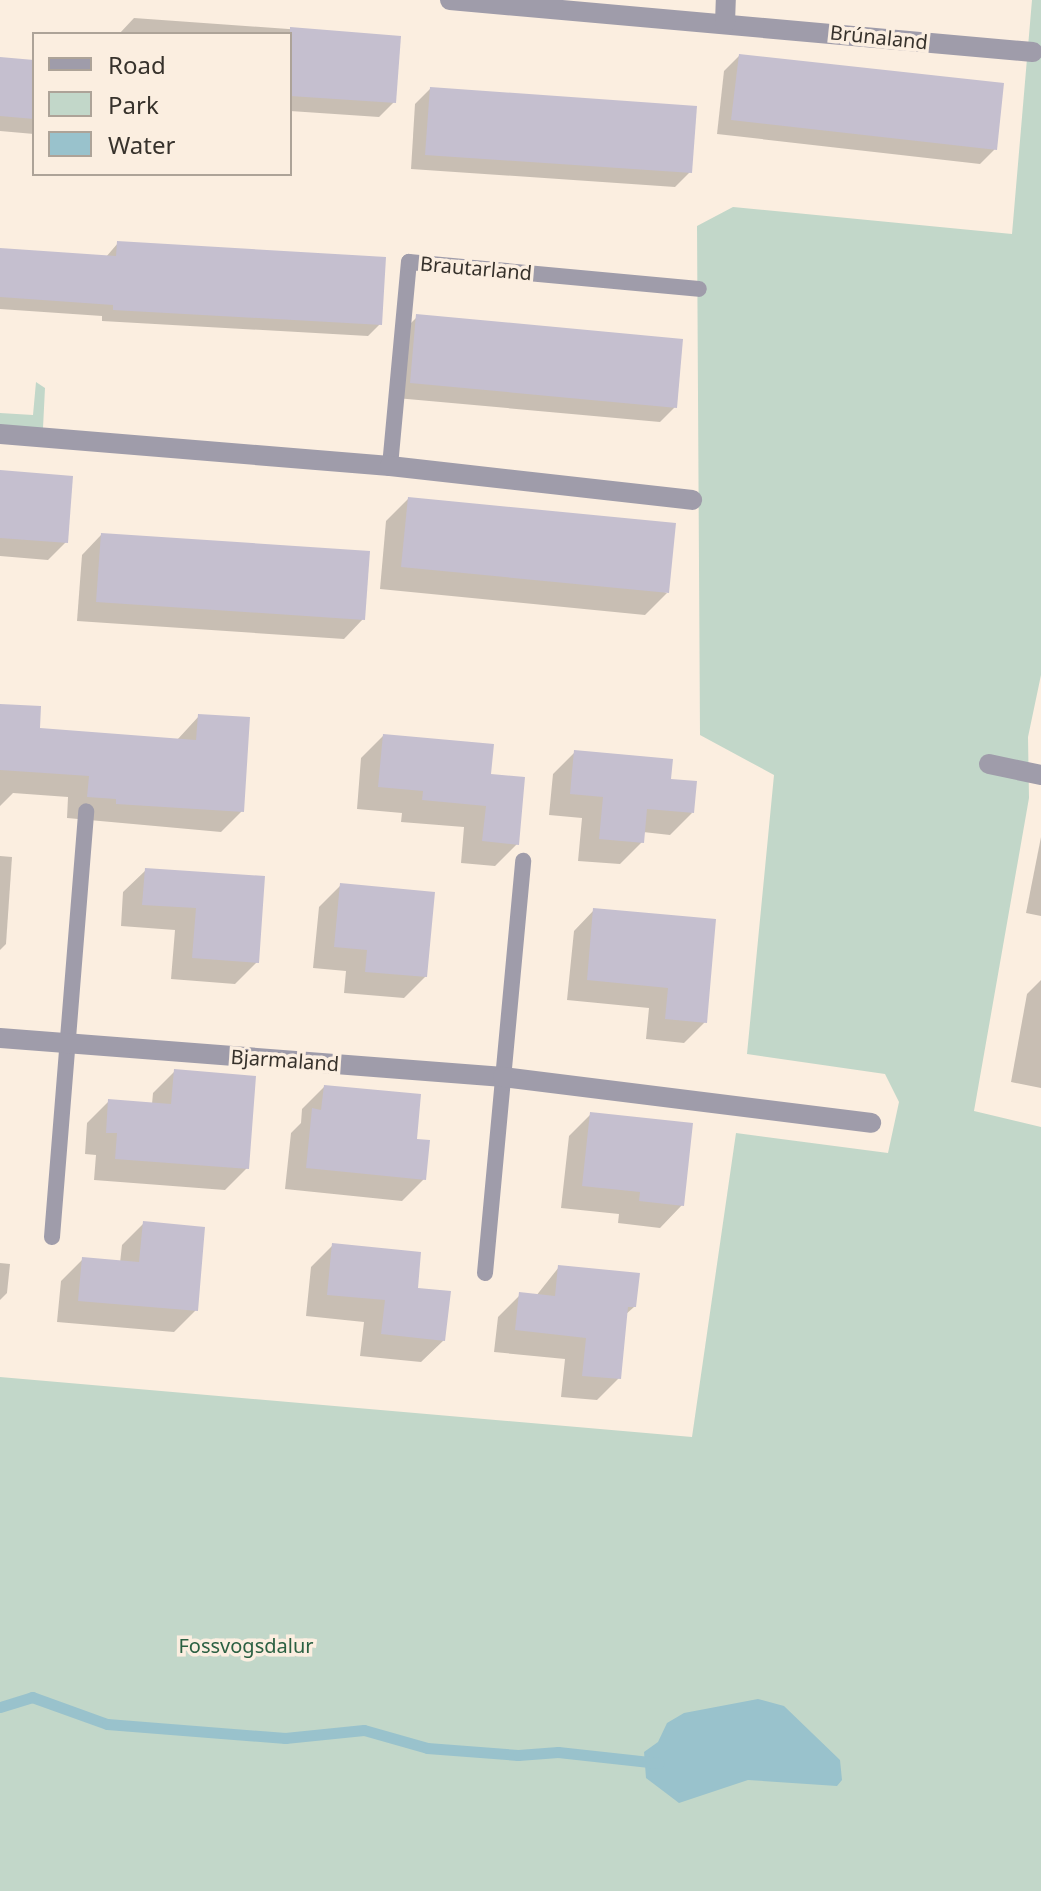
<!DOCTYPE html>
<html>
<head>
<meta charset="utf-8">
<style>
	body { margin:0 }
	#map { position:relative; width:1041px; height:1891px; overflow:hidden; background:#fbeee0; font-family:"Noto Sans",sans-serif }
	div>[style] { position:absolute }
	.green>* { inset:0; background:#c2d7c9 }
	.water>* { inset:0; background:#99c2cc }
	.shadow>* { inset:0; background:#0003 }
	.stream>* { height:11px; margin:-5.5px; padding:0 5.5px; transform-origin:5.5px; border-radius:5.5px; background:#99c2cc }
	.building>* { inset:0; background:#c5bfcf }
	.lane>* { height:16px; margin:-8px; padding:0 8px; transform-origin:8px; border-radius:8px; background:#9f9caa }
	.street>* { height:20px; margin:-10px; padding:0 10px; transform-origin:10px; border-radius:10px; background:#9f9caa }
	span { translate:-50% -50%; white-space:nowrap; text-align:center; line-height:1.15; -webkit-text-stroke:7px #fbeee0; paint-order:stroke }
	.street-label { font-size:20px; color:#37322c }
	.park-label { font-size:20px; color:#2b6042 }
	.legend { position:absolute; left:32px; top:32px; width:260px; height:144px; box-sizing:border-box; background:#fbeee0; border:2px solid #ada398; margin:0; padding:10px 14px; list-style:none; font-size:24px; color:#37322c }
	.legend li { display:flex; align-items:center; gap:16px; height:40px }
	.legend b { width:40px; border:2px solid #ada398 }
</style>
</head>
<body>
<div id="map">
	<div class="green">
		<i style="clip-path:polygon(1032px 0,1041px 0,1041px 675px,1028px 737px,1029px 798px,974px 1111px,1041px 1127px,1041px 1891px,0 1891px,0 1377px,692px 1437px,736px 1133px,888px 1153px,899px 1102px,885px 1074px,747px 1054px,774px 775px,700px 735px,697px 226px,733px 207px,1012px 234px)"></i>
		<i style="clip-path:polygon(36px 382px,45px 388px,43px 428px,0 429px,0 413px,33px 415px)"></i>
	</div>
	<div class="water">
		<i style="clip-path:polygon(758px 1699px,784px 1706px,840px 1760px,842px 1780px,837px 1786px,748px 1780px,679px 1803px,646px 1778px,644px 1752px,658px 1742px,667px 1723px,684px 1713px)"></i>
	</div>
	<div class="shadow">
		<i style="clip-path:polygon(134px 18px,399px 37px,394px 102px,379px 117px,290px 111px,290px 34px,119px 34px)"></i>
		<i style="clip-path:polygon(739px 56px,995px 149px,980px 164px,717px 134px,724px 71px)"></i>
		<i style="clip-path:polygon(0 59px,34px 62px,34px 134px,0 131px)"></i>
		<i style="clip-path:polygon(430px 89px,690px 172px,675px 187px,411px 169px,415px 104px)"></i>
		<i style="clip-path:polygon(118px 243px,380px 324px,368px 336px,102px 321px,102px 316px,0 309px,0 250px,106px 257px)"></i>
		<i style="clip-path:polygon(417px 317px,675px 407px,660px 422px,396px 398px,402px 332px)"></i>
		<i style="clip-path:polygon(0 472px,66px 542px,48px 560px,0 556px)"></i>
		<i style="clip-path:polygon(408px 499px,667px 593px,645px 615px,380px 589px,386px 521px)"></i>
		<i style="clip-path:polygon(101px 535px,363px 619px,344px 639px,77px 621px,82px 555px)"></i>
		<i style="clip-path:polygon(0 706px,38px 730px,177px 740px,199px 716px,242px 811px,221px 832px,67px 818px,68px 797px,13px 793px,0 806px)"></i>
		<i style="clip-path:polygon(383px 736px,489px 776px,517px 844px,495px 866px,461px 863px,464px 827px,401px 822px,402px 813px,357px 809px,361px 758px)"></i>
		<i style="clip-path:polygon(575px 752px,669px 781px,692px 813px,670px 835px,643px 832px,642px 842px,620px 864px,578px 861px,582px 818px,549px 815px,553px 774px)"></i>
		<i style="clip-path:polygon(1041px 837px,1041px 916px,1026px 913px)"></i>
		<i style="clip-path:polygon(0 856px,12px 857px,6px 944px,0 950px)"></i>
		<i style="clip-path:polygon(146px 870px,263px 878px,257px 962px,235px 984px,171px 979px,175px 930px,121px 926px,123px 892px)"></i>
		<i style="clip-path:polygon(341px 885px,426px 976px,404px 998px,344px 993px,346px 971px,313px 968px,319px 907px)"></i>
		<i style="clip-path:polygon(594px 910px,705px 1022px,684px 1043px,646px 1039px,649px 1008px,567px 1000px,574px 931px)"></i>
		<i style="clip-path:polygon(1041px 980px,1041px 1088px,1011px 1082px,1027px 994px)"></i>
		<i style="clip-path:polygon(175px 1071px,247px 1168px,225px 1190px,94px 1180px,96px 1155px,85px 1154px,87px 1123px,109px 1101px,152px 1104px,153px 1093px)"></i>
		<i style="clip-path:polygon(324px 1087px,415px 1141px,424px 1179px,402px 1201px,285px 1189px,291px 1133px,301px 1123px,302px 1109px)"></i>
		<i style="clip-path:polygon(591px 1114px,682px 1205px,660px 1228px,618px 1223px,619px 1214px,561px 1208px,569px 1136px)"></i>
		<i style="clip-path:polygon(144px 1223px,196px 1310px,174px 1332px,57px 1322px,61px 1281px,83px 1259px,120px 1263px,122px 1245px)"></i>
		<i style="clip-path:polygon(333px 1245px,415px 1290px,444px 1340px,421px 1362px,360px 1356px,364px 1322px,306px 1316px,311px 1267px)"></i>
		<i style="clip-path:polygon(0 1263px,10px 1264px,7px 1293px,0 1300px)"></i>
		<i style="clip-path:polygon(559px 1267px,634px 1307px,625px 1315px,619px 1378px,597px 1400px,561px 1397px,565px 1359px,494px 1352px,498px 1317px,520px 1295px,536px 1296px)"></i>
	</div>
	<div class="stream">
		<i style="left:0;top:1707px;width:34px;rotate:-17deg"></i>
		<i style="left:32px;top:1697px;width:80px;rotate:19.8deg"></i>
		<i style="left:107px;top:1724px;width:179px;rotate:4.5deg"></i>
		<i style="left:285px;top:1738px;width:79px;rotate:-5.8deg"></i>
		<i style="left:364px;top:1730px;width:66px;rotate:15.9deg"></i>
		<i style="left:427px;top:1748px;width:91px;rotate:4.4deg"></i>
		<i style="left:518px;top:1755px;width:40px;rotate:-4.3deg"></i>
		<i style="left:558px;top:1752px;width:101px;rotate:6.3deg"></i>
	</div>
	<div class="building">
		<i style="clip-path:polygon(290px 27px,401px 36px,396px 103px,290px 96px)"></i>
		<i style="clip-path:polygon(739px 54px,1004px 83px,997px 150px,731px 120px)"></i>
		<i style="clip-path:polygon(0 57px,34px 60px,34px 119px,0 116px)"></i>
		<i style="clip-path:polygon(430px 87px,697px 106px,692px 173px,425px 155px)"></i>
		<i style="clip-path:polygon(117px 241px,386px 257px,382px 325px,113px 310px,113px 305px,0 297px,0 248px,116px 256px)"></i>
		<i style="clip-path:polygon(416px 314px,683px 339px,677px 408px,410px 383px)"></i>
		<i style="clip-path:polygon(0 470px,73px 476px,68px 543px,0 538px)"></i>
		<i style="clip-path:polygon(408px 497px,676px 523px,669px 593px,401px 567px)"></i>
		<i style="clip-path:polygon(101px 533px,370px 551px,365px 620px,96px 602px)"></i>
		<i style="clip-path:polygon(0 704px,41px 706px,40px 728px,196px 740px,198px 714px,250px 717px,244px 812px,116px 804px,116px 799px,87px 797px,89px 776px,0 770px)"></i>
		<i style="clip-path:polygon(383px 734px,494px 744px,491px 774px,525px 777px,519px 845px,482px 841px,486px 806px,422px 800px,423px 791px,378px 787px)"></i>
		<i style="clip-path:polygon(574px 750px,673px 759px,671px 779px,697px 781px,694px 813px,647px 809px,644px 843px,599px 839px,603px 797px,570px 794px)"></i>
		<i style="clip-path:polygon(145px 868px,265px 876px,259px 963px,192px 958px,196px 908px,142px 905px)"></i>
		<i style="clip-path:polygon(340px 883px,435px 892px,427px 977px,365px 972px,367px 950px,334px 947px)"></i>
		<i style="clip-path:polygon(593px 908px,716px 919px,707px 1023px,665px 1019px,668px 988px,587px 980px)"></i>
		<i style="clip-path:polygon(174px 1069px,256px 1076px,249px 1169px,115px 1159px,117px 1133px,106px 1133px,108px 1099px,171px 1104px)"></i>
		<i style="clip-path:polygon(324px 1085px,421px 1094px,417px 1139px,430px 1140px,426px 1180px,306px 1168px,312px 1108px,321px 1110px)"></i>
		<i style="clip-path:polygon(590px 1112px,693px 1123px,684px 1206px,639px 1201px,640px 1192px,582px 1186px)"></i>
		<i style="clip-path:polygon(143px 1221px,205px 1227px,198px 1311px,78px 1301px,82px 1257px,139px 1262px)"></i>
		<i style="clip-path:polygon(332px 1243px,421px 1252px,418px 1288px,451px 1291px,445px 1341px,381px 1334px,385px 1300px,327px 1295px)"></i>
		<i style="clip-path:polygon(558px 1265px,640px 1273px,636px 1307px,628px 1307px,621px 1379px,582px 1376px,586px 1338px,515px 1330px,519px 1292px,555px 1296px)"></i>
	</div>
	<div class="lane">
		<i style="left:390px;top:466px;width:205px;rotate:-84.7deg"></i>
		<i style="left:409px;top:262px;width:291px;rotate:5.3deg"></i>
		<i style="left:52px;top:1237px;width:427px;rotate:-85.4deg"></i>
		<i style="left:485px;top:1273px;width:414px;rotate:-84.7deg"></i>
	</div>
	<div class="street">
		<i style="left:450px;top:0;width:585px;rotate:5.1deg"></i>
		<i style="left:725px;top:23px;width:23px;rotate:-88deg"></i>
		<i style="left:0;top:434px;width:391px;rotate:4.7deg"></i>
		<i style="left:390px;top:466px;width:304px;rotate:6.4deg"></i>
		<i style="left:989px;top:764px;width:53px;rotate:11.9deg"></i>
		<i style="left:0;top:1038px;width:505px;rotate:4.43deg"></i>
		<i style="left:503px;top:1077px;width:371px;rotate:7.1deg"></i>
	</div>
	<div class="street-label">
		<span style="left:879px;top:37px;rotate:6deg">Brúnaland</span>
		<span style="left:476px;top:268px;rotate:5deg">Brautarland</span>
		<span style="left:285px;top:1060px;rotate:4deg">Bjarmaland</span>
	</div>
	<div class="park-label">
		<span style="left:246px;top:1645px">Fossvogsdalur</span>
	</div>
	<ul class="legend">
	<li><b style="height:10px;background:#9f9caa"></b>Road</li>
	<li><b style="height:22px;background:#c2d7c9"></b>Park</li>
	<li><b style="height:22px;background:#99c2cc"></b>Water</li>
	</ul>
</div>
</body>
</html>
